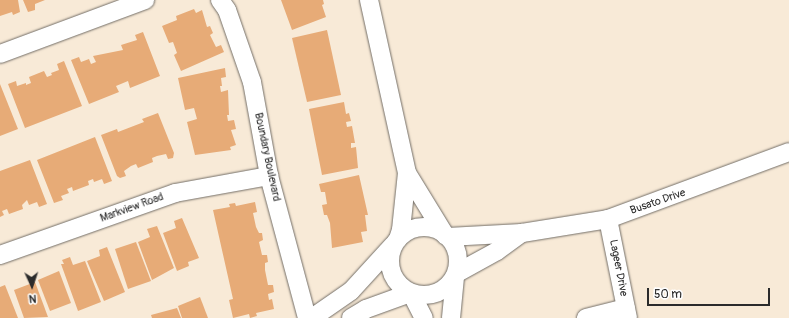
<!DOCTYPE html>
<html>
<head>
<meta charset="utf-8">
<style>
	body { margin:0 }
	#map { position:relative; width:789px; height:318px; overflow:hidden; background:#f8ead7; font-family:Pangolin,sans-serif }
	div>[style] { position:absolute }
	.building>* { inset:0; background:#e7ab77 }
	.roads { filter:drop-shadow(0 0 1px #736e67) drop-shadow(0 0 1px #736e67) }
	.minor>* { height:18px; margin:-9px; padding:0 9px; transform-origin:9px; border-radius:9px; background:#fff }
	.minor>.ring { margin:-9px; padding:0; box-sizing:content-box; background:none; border:18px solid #fff; border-radius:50% }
	span { translate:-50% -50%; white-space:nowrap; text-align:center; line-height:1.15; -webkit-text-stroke:3px #fff; paint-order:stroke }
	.street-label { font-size:11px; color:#2b2b2b }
	.north { position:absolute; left:12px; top:266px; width:40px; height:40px; -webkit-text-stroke:3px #fff; paint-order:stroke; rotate:177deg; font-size:11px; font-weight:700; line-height:16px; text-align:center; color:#2b2b2b }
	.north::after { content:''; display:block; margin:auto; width:14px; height:18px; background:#2b2b2b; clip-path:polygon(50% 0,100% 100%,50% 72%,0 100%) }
	.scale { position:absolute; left:647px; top:288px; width:123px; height:18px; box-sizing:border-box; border:2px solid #2b2b2b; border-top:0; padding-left:5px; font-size:12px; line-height:14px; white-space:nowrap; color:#2b2b2b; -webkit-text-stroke:3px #fff; paint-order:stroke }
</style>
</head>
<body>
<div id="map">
	<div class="building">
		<i style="clip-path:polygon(0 0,18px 0,20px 12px,13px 15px,12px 12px,0 16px)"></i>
		<i style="clip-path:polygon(23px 0,45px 0,35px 4px,35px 10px,28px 12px)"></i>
		<i style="clip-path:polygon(281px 0,323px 0,324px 4px,322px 5px,326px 17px,292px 30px)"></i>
		<i style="clip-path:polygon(194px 9px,196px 13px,202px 10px,207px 27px,210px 26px,213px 33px,210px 35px,216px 47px,221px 45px,224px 52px,181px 71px,174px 55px,177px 53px,173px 42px,169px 43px,162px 26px,177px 20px,176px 16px)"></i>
		<i style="clip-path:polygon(327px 30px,341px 95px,307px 102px,292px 38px)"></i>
		<i style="clip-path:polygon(143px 32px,160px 76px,130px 88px,128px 81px,116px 86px,119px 92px,89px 104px,71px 60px,79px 57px,81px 62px,89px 59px,91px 64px,96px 62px,93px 56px,123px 50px,121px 45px,137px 40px,135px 35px)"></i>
		<i style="clip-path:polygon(64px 61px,82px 106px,25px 128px,8px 84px,16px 81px,17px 86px,26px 83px,26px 85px,31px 83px,29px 77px,44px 71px,47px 77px,52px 75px,51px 73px,59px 70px,57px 64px)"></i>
		<i style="clip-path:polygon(225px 68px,226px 77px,221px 78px,222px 86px,220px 86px,221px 92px,228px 90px,229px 115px,227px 115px,228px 121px,234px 120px,236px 129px,231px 130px,236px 145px,230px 147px,231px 150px,195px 155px,187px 122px,197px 119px,194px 108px,185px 110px,178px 78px)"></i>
		<i style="clip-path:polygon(0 84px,18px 129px,0 136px)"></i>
		<i style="clip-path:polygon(344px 102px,346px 114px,349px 113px,351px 121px,346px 122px,347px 127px,352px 126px,355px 143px,351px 143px,351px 148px,356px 147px,358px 168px,322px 175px,309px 109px)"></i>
		<i style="clip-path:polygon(158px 113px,174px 153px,173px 158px,168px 159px,166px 154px,157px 156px,152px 158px,153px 162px,138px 168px,136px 164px,131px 166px,124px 171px,126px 176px,120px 178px,117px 176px,101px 135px,117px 129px,118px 132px,144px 122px,142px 119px)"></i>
		<i style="clip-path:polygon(95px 137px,112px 181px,104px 184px,102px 179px,94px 182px,93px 179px,88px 181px,89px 185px,73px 191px,72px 187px,67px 189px,69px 193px,61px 196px,63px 200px,54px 203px,37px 160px)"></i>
		<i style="clip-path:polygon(30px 160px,47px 204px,39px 207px,37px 202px,29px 205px,27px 200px,22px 205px,23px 209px,9px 214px,7px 209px,2px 211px,4px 215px,0 217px,0 171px)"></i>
		<i style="clip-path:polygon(359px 175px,368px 215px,365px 215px,367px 231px,361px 232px,363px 242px,332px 248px,330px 223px,327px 215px,324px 215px,322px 205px,327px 204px,325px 192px,321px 192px,319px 184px)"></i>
		<i style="clip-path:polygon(255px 202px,257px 212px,253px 213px,256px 227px,259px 233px,262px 233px,263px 240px,259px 242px,262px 255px,267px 255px,268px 262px,265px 263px,265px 270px,268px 285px,273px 285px,274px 292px,268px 294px,269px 300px,272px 299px,274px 309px,256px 313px,257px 316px,250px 318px,249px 314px,233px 318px,229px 300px,233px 299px,213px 210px,230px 207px,229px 204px,235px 203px,236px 206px)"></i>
		<i style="clip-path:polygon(182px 218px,199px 258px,188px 262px,189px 266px,177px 271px,163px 233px,176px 228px,174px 221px)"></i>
		<i style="clip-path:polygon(157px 226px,174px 268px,152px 280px,138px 242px,150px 237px,147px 229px)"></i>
		<i style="clip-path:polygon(136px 242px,151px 281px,128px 289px,115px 249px)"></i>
		<i style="clip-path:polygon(107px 247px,125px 292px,104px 301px,87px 261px,100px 256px,99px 250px)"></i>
		<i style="clip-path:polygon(70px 257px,73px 265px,85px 261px,101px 302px,78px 311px,61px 264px,64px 264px,62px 260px)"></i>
		<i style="clip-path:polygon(59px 271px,71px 303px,50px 311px,38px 280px)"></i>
		<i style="clip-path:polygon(35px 282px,48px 317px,24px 318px,14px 290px)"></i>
		<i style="clip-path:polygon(5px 285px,18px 318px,0 318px,0 287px)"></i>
		<i style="clip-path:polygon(200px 297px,208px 318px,182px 318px,178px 306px)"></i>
		<i style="clip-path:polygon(177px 308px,181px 318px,152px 318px,151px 315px)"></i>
	</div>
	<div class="roads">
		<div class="minor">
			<i style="left:220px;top:0;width:12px;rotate:55deg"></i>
			<i style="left:227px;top:10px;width:76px;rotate:70.9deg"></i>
			<i style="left:252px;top:82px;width:96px;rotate:79.7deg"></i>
			<i style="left:269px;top:176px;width:147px;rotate:75deg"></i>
			<i style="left:369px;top:0;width:177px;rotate:77.6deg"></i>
			<i style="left:407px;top:173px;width:73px;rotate:58.5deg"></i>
			<i style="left:0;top:54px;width:155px;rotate:-20.4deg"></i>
			<i style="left:608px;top:219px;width:101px;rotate:78.6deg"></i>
			<i class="ring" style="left:390px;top:227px;width:50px;height:50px"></i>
			<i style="left:448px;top:237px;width:74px;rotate:-3.1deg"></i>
			<i style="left:522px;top:233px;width:87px;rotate:-9.2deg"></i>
			<i style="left:608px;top:219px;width:193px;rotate:-20.3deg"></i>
			<i style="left:398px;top:239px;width:9px;rotate:-72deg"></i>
			<i style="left:401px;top:230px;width:57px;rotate:-84deg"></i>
			<i style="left:0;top:255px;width:186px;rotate:-19.5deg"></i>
			<i style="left:175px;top:193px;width:96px;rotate:-10.3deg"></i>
			<i style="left:457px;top:273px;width:46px;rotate:-28.8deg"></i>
			<i style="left:497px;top:251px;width:31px;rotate:-36deg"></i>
			<i style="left:411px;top:293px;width:28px;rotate:63deg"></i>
			<i style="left:312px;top:318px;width:47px;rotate:-34.7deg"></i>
			<i style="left:351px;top:291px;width:62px;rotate:-47.6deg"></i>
			<i style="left:351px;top:318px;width:17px;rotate:-31deg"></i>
			<i style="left:366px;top:309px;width:47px;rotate:-20deg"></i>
			<i style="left:451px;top:318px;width:41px;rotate:-84.4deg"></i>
			<i style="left:586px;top:318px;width:41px;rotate:-14deg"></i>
		</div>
	</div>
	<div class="street-label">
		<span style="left:267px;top:157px;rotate:78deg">Boundary Boulevard</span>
		<span style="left:658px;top:202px;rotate:-19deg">Busato Drive</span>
		<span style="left:132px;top:208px;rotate:-20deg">Markview Road</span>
		<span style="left:618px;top:268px;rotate:79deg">Lageer Drive</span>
	</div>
	<div class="north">N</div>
	<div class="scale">50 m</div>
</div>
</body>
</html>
